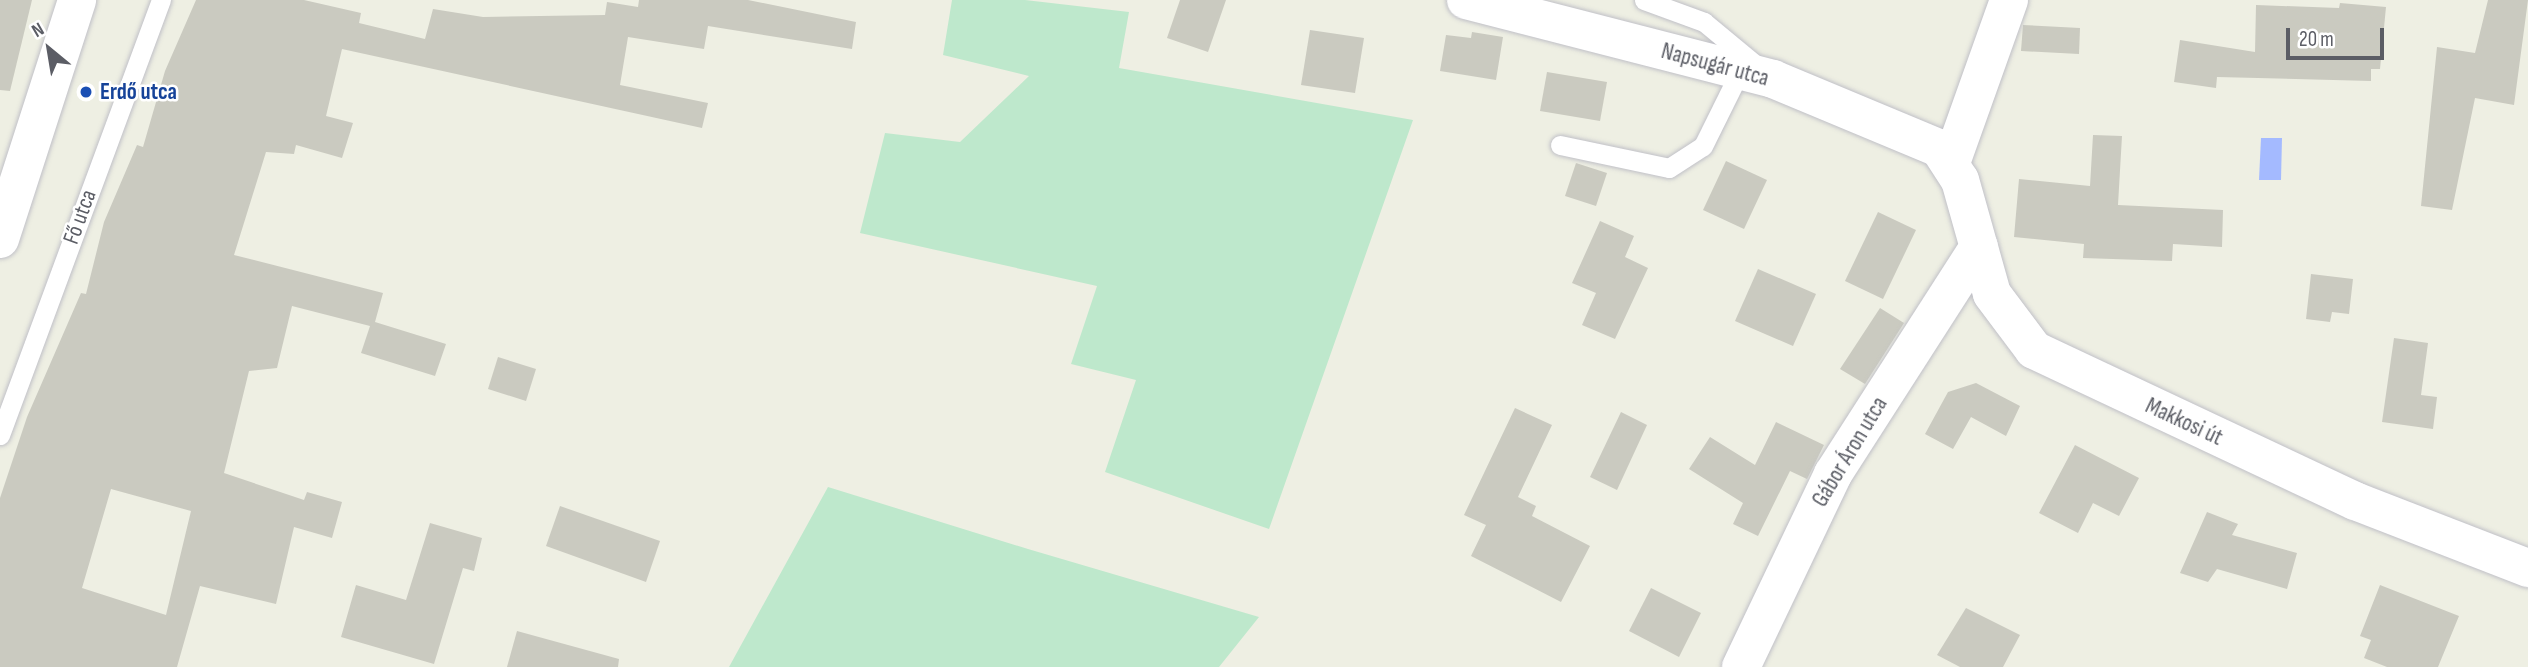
<!DOCTYPE html>
<html>
<head>
<meta charset="utf-8">
<style>
	body { margin:0 }
	#map { position:relative; width:2528px; height:667px; overflow:hidden; background:#eeefe3; font-family:"Sofia Sans Condensed",sans-serif }
	div>[style] { position:absolute }
	.green>* { inset:0; background:#bee8cc }
	.water>* { inset:0; background:#a4baff }
	.building>* { inset:0; background:#cacac0 }
	.roads { filter:drop-shadow(0 0 2px #c0c0c7) drop-shadow(0 0 2px #c0c0c7) }
	.lane>* { height:19px; margin:-9.5px; padding:0 9.5px; transform-origin:9.5px; border-radius:9.5px; background:#fff }
	.street>* { height:38px; margin:-19px; padding:0 19px; transform-origin:19px; border-radius:19px; background:#fff }
	.secondary>* { height:38px; margin:-19px; padding:0 19px; transform-origin:19px; border-radius:19px; background:#fff }
	.dots>* { width:19px; height:19px; translate:-50% -50%; box-sizing:border-box; border:4px solid #fff; border-radius:50% }
	span { translate:-50% -50%; white-space:nowrap; text-align:center; line-height:1.15; -webkit-text-stroke:5px #fff; paint-order:stroke }
	.street-label { font-size:23px; color:#5b5d65 }
	.transit-label { font-size:23px; color:#164399; font-weight:700 }
	.left { translate:0 -50%; text-align:left }
	.north { position:absolute; left:14px; top:14px; width:70px; height:70px; -webkit-text-stroke:5px #fff; paint-order:stroke; rotate:330deg; font-size:19px; font-weight:700; line-height:28px; text-align:center; color:#5b5d65 }
	.north::after { content:''; display:block; margin:auto; width:24px; height:32px; background:#5b5d65; clip-path:polygon(50% 0,100% 100%,50% 72%,0 100%) }
	.scale { position:absolute; left:2286px; top:28px; width:98px; height:32px; box-sizing:border-box; border:4px solid #5b5d65; border-top:0; padding-left:9px; font-size:21px; line-height:24px; white-space:nowrap; color:#5b5d65; -webkit-text-stroke:5px #fff; paint-order:stroke }
</style>
</head>
<body>
<div id="map">
	<div class="green">
		<i style="clip-path:polygon(952px 0,1025px 0,1129px 12px,1119px 68px,1413px 120px,1269px 529px,1105px 472px,1136px 380px,1071px 364px,1097px 286px,860px 233px,885px 133px,960px 142px,1029px 76px,943px 55px)"></i>
		<i style="clip-path:polygon(828px 487px,1028px 549px,1259px 617px,1219px 667px,729px 667px)"></i>
	</div>
	<div class="water">
		<i style="clip-path:polygon(2261px 138px,2282px 138px,2281px 180px,2259px 180px)"></i>
	</div>
	<div class="building">
		<i style="clip-path:polygon(0 0,32px 0,10px 91px,0 90px)"></i>
		<i style="clip-path:polygon(evenodd,196px 0,304px 0,361px 13px,359px 23px,425px 39px,433px 9px,483px 17px,605px 15px,607px 2px,638px 7px,639px 0,748px 0,856px 22px,852px 49px,708px 26px,704px 49px,628px 37px,620px 85px,708px 103px,702px 128px,342px 49px,326px 116px,353px 123px,342px 158px,296px 145px,294px 154px,266px 152px,234px 255px,383px 293px,375px 322px,446px 344px,435px 376px,361px 353px,370px 326px,292px 306px,277px 368px,249px 371px,224px 473px,304px 500px,307px 492px,342px 502px,332px 538px,294px 527px,276px 604px,200px 586px,177px 667px,0 667px,0 498px,27px 417px,81px 293px,86px 294px,104px 222px,137px 145px,143px 147px,165px 71px,196px 0,111px 489px,191px 511px,166px 615px,82px 588px,111px 489px)"></i>
		<i style="clip-path:polygon(1180px 0,1226px 0,1208px 52px,1167px 38px)"></i>
		<i style="clip-path:polygon(2488px 0,2528px 0,2514px 105px,2475px 98px,2452px 210px,2421px 206px,2437px 47px,2475px 53px)"></i>
		<i style="clip-path:polygon(2340px 3px,2386px 7px,2380px 69px,2371px 69px,2371px 81px,2217px 77px,2216px 88px,2174px 82px,2180px 40px,2255px 52px,2256px 5px,2339px 8px)"></i>
		<i style="clip-path:polygon(2023px 25px,2080px 28px,2079px 54px,2021px 51px)"></i>
		<i style="clip-path:polygon(1310px 30px,1364px 38px,1355px 93px,1301px 85px)"></i>
		<i style="clip-path:polygon(1472px 32px,1503px 37px,1496px 80px,1440px 71px,1446px 35px,1471px 38px)"></i>
		<i style="clip-path:polygon(1547px 72px,1607px 82px,1600px 121px,1540px 111px)"></i>
		<i style="clip-path:polygon(2093px 135px,2122px 136px,2118px 205px,2223px 210px,2222px 247px,2173px 244px,2172px 261px,2083px 258px,2084px 244px,2014px 237px,2019px 179px,2090px 186px)"></i>
		<i style="clip-path:polygon(1726px 161px,1767px 180px,1744px 229px,1703px 210px)"></i>
		<i style="clip-path:polygon(1576px 163px,1607px 173px,1596px 206px,1565px 196px)"></i>
		<i style="clip-path:polygon(1878px 212px,1916px 230px,1883px 299px,1845px 281px)"></i>
		<i style="clip-path:polygon(1600px 221px,1634px 236px,1625px 257px,1648px 268px,1615px 339px,1582px 325px,1596px 293px,1572px 283px)"></i>
		<i style="clip-path:polygon(1758px 269px,1816px 294px,1793px 346px,1735px 321px)"></i>
		<i style="clip-path:polygon(2311px 274px,2353px 279px,2349px 314px,2332px 312px,2330px 322px,2306px 319px)"></i>
		<i style="clip-path:polygon(1880px 308px,1904px 323px,1865px 384px,1840px 369px)"></i>
		<i style="clip-path:polygon(2394px 338px,2428px 343px,2421px 395px,2437px 397px,2433px 429px,2382px 422px)"></i>
		<i style="clip-path:polygon(498px 357px,536px 369px,526px 401px,488px 389px)"></i>
		<i style="clip-path:polygon(1976px 383px,2020px 406px,2006px 436px,1971px 417px,1953px 449px,1925px 434px,1948px 392px)"></i>
		<i style="clip-path:polygon(1515px 408px,1552px 425px,1518px 497px,1536px 506px,1532px 516px,1590px 546px,1561px 602px,1471px 556px,1486px 525px,1464px 515px)"></i>
		<i style="clip-path:polygon(1621px 412px,1647px 425px,1617px 490px,1590px 477px)"></i>
		<i style="clip-path:polygon(1776px 422px,1824px 445px,1807px 479px,1790px 471px,1758px 536px,1733px 524px,1743px 503px,1689px 469px,1710px 437px,1755px 465px)"></i>
		<i style="clip-path:polygon(2075px 445px,2139px 478px,2119px 516px,2093px 503px,2078px 533px,2039px 513px)"></i>
		<i style="clip-path:polygon(560px 506px,660px 541px,646px 582px,546px 546px)"></i>
		<i style="clip-path:polygon(2207px 512px,2238px 524px,2232px 535px,2297px 553px,2287px 589px,2217px 569px,2208px 582px,2180px 573px)"></i>
		<i style="clip-path:polygon(430px 523px,482px 538px,474px 571px,463px 568px,434px 664px,341px 637px,356px 585px,406px 600px)"></i>
		<i style="clip-path:polygon(2380px 585px,2459px 616px,2438px 667px,2387px 667px,2364px 658px,2371px 640px,2360px 636px)"></i>
		<i style="clip-path:polygon(1651px 588px,1701px 613px,1679px 657px,1629px 631px)"></i>
		<i style="clip-path:polygon(1966px 608px,2020px 635px,2003px 667px,1960px 667px,1937px 655px)"></i>
		<i style="clip-path:polygon(517px 631px,619px 659px,618px 667px,507px 667px)"></i>
	</div>
	<div class="roads">
		<div class="lane">
			<i style="left:1644px;top:0;width:64px;rotate:20.1deg"></i>
			<i style="left:1704px;top:22px;width:67px;rotate:39.6deg"></i>
			<i style="left:1560px;top:145px;width:111px;rotate:11.9deg"></i>
			<i style="left:1669px;top:168px;width:40px;rotate:-32.9deg"></i>
			<i style="left:1703px;top:146px;width:84px;rotate:-63.7deg"></i>
			<i style="left:0;top:435px;width:464px;rotate:-69.7deg"></i>
		</div>
		<div class="street">
			<i style="left:1466px;top:0;width:317px;rotate:14.4deg"></i>
			<i style="left:1773px;top:79px;width:180px;rotate:22.6deg"></i>
			<i style="left:1939px;top:148px;width:38px;rotate:57deg"></i>
			<i style="left:1960px;top:180px;width:118px;rotate:74.3deg"></i>
			<i style="left:1992px;top:294px;width:70px;rotate:53.1deg"></i>
			<i style="left:2034px;top:350px;width:355px;rotate:25.2deg"></i>
			<i style="left:2355px;top:501px;width:186px;rotate:21.2deg"></i>
			<i style="left:1951px;top:163px;width:173px;rotate:-70.4deg"></i>
			<i style="left:1741px;top:667px;width:214px;rotate:-64.5deg"></i>
			<i style="left:1833px;top:474px;width:270px;rotate:-57.3deg"></i>
		</div>
		<div class="secondary">
			<i style="left:0;top:239px;width:251px;rotate:-72.1deg"></i>
		</div>
	</div>
	<div class="dots">
		<i style="left:86px;top:92px;background:#1a4fb4"></i>
	</div>
	<div class="street-label">
		<span style="left:1715px;top:65px;rotate:15deg">Napsugár utca</span>
		<span style="left:80px;top:217px;rotate:-70deg">Fő utca</span>
		<span style="left:2184px;top:422px;rotate:25deg">Makkosi út</span>
		<span style="left:1850px;top:452px;rotate:-59deg">Gábor Áron utca</span>
	</div>
	<div class="transit-label">
		<span class="left" style="left:100px;top:92px">Erdő utca</span>
	</div>
	<div class="north">N</div>
	<div class="scale">20 m</div>
</div>
</body>
</html>
